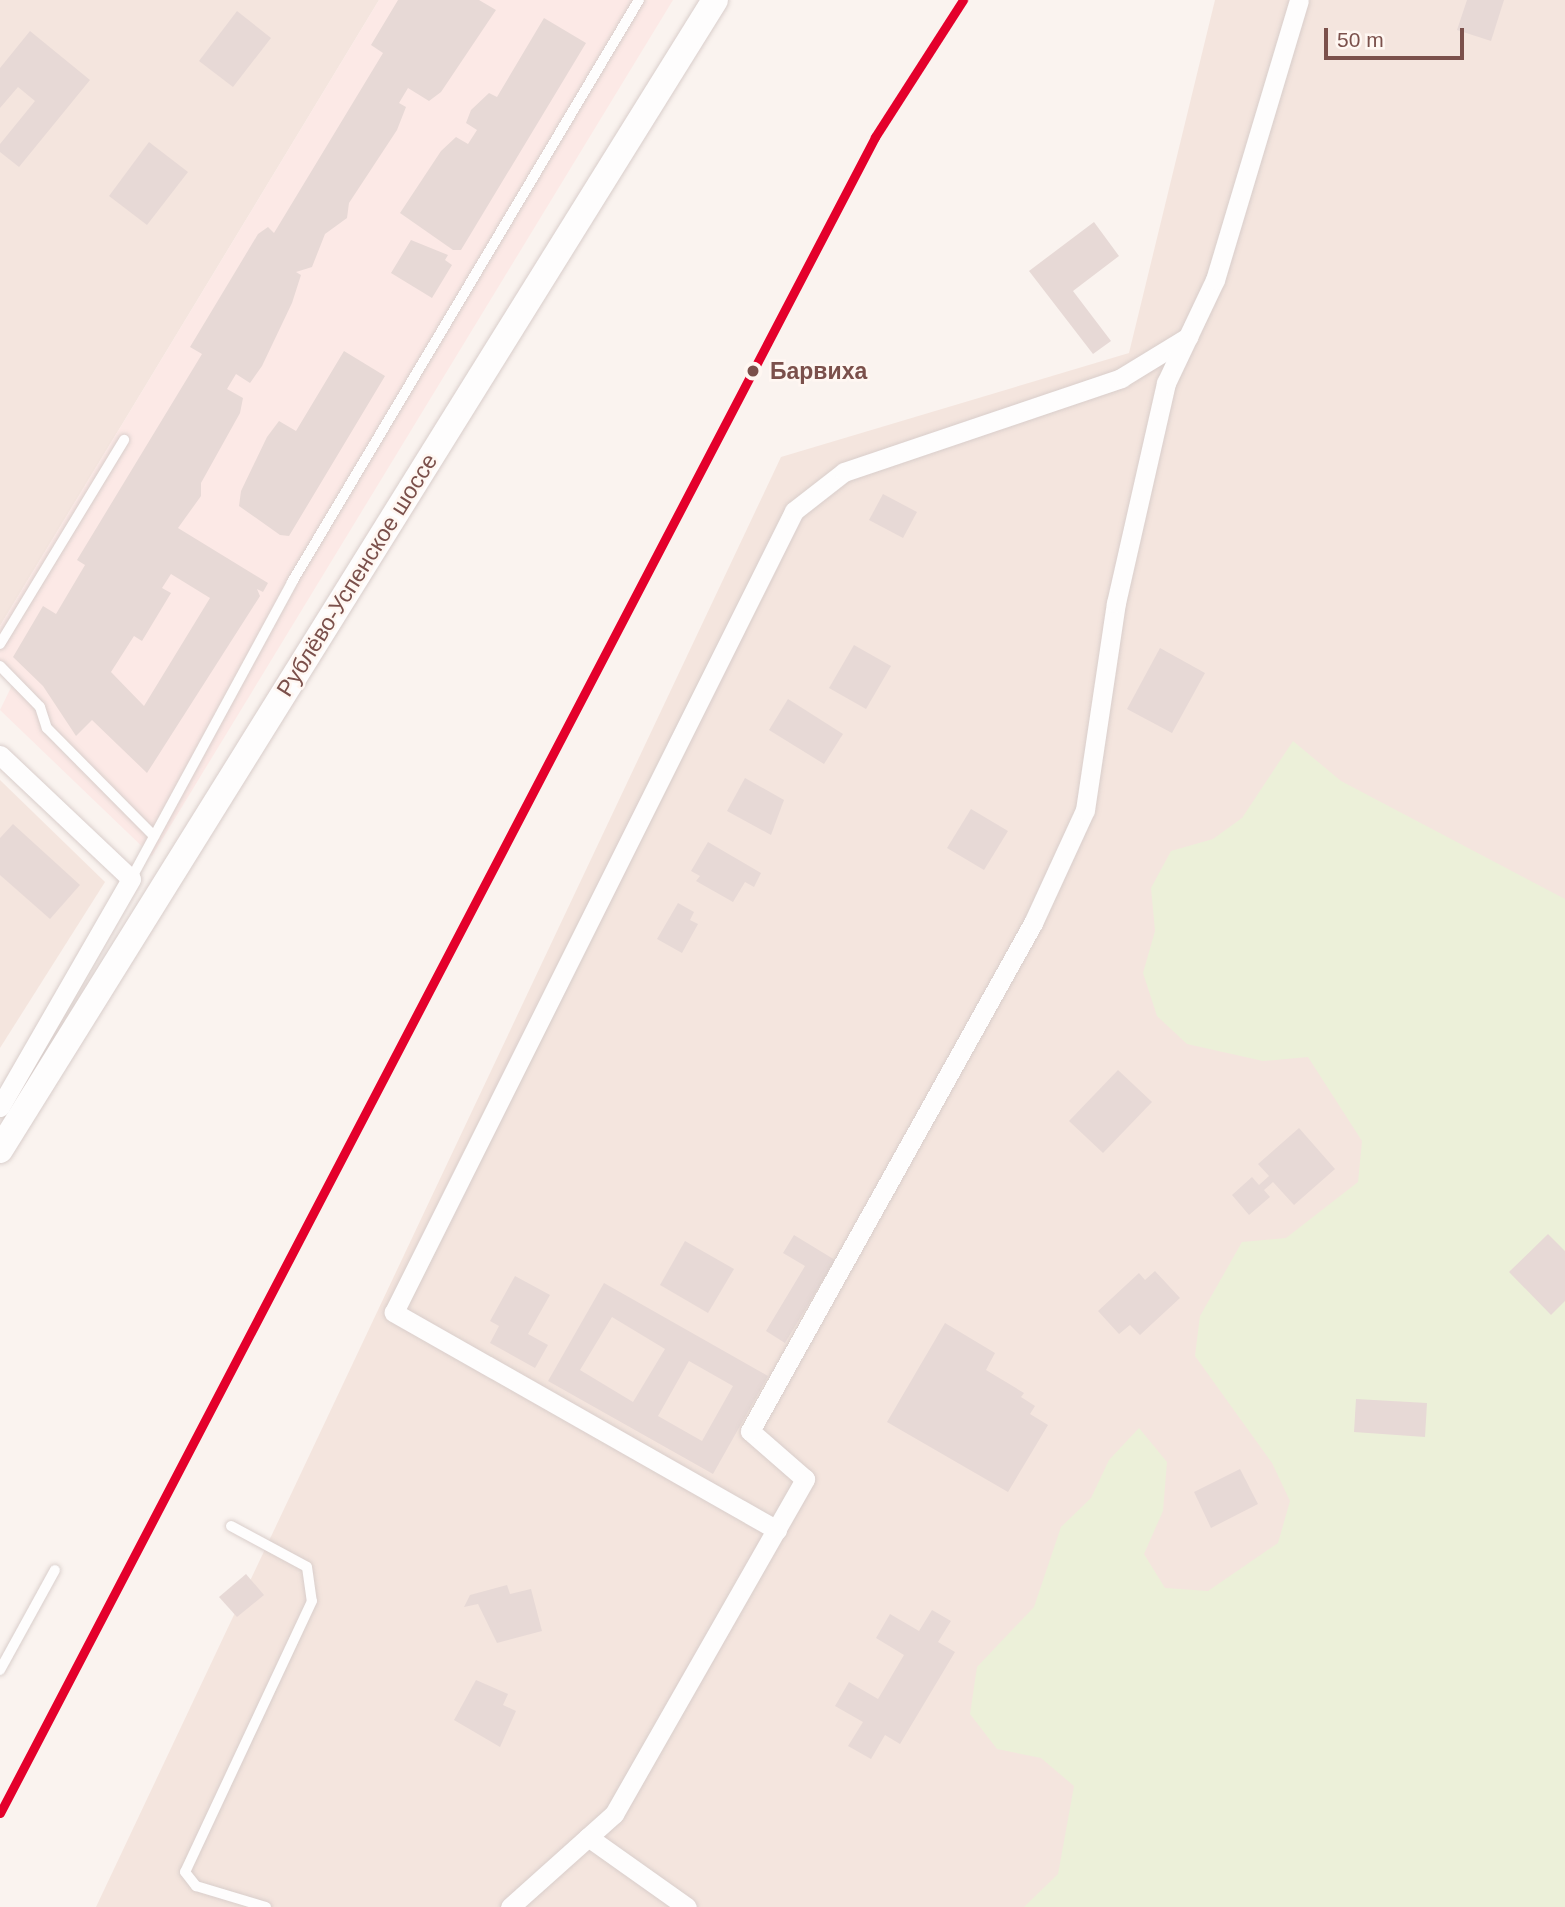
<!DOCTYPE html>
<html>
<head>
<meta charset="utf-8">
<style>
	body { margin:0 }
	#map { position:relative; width:1565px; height:1907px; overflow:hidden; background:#faf3ef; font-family:Helvetica,sans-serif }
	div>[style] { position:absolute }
	.residential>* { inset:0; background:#f4e5de }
	.commercial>* { inset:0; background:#fce9e6 }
	.green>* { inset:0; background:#ecf0d9 }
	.building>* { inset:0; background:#e7d9d6 }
	.roads { filter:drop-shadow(0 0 2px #d9cecb) drop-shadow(0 0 2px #d9cecb) }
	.service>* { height:10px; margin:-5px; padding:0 5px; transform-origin:5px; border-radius:5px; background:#fefdfd }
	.minor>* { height:19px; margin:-9.5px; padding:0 9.5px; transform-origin:9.5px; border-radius:9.5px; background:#fefdfd }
	.secondary>* { height:26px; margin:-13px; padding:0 13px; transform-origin:13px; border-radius:13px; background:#fefdfd }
	.rail-1>* { height:9px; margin:-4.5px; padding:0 4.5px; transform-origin:4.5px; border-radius:4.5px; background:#e4002b }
	.dots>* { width:19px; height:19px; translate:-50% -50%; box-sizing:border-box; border:4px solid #fff7f2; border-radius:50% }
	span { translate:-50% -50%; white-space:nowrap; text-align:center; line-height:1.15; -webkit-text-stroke:5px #fff7f2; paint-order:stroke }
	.stop-label { font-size:23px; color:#7b504b; font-weight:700 }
	.left { translate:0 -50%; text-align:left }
	.street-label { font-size:23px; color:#7b504b }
	.scale { position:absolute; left:1324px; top:28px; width:140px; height:32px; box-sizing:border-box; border:4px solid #7b504b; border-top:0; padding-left:9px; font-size:21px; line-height:24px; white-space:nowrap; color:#7b504b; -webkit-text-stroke:5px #fff7f2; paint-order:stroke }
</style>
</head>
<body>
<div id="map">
	<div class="residential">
		<i style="clip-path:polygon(0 0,379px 0,0 626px)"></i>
		<i style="clip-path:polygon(1215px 0,1565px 0,1565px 1907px,96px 1907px,781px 457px,1129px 353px)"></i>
		<i style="clip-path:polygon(0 780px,105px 882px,0 1048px)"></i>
	</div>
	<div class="commercial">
		<i style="clip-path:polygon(379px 0,673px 0,152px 856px,0 710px,16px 677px,0 660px,0 626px)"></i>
	</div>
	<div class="green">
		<i style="clip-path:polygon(1293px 741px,1341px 781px,1565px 899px,1565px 1907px,1024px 1907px,1058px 1874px,1074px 1786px,1041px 1758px,997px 1749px,970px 1714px,977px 1667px,1034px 1607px,1061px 1527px,1091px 1498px,1109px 1460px,1139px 1428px,1167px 1462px,1163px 1511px,1144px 1554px,1165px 1588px,1208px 1591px,1278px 1543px,1290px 1501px,1272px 1463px,1195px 1356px,1200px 1316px,1242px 1242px,1286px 1238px,1358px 1182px,1362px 1141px,1308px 1057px,1263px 1061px,1187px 1044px,1157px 1016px,1143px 973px,1155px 931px,1151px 888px,1171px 851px,1213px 839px,1242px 818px)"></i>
	</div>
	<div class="building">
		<i style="clip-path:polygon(evenodd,398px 0,479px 0,496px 10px,441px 92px,429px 101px,408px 88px,399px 103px,406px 107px,397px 130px,349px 203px,347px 218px,325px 234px,312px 267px,296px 272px,301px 275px,292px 303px,262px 366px,250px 383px,236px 374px,227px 389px,243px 398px,240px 413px,201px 483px,201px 496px,178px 528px,268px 583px,263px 592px,257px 589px,260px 596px,147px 773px,92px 720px,76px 736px,43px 686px,13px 657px,43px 606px,56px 614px,85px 565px,77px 560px,202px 354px,190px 347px,258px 234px,268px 227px,274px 233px,383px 53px,371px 45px,398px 0,171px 574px,210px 598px,144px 706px,111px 672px,134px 636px,142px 641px,171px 593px,162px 588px,171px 574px)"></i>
		<i style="clip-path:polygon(1467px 0,1504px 0,1491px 41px,1457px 30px)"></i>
		<i style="clip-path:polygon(237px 11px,271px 38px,233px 87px,199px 61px)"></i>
		<i style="clip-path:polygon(544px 18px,586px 43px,461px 250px,453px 250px,400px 213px,441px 151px,456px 137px,468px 144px,477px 130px,466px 123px,471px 110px,489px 93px,497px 97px)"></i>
		<i style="clip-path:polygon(30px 31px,90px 80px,19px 167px,0 152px,0 144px,35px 101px,18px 87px,0 108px,0 68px)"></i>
		<i style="clip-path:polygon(149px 142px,188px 172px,147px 225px,109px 196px)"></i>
		<i style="clip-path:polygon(1094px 222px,1119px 256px,1073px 291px,1111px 341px,1093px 354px,1029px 271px)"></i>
		<i style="clip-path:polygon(411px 240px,448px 255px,445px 260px,452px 265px,432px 298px,391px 273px)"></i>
		<i style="clip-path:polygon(344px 351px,385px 376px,289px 536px,280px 535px,239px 506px,241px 491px,267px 437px,279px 421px,296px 431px)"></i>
		<i style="clip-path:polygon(883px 494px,917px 512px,903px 538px,869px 520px)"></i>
		<i style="clip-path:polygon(854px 645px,891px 666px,866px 709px,829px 688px)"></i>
		<i style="clip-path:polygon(1160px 648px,1205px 673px,1172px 733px,1127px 709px)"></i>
		<i style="clip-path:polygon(788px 699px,843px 734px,824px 764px,769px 730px)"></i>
		<i style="clip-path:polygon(745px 778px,784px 800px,771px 835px,727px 811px)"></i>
		<i style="clip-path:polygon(971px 809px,1008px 831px,984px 870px,947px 848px)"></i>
		<i style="clip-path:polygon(13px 824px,80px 885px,50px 919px,0 875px,0 838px)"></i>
		<i style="clip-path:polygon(708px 842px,761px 873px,754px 887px,745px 882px,733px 902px,696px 881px,700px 876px,691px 871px)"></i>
		<i style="clip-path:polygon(678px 903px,694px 912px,690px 920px,698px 924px,682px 953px,657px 939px)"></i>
		<i style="clip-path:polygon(1118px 1070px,1152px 1102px,1103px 1153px,1069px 1121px)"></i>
		<i style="clip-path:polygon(1299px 1128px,1335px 1169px,1294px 1205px,1273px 1182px,1264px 1190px,1270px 1197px,1249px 1215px,1232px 1195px,1252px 1177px,1259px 1185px,1269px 1176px,1258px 1164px)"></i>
		<i style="clip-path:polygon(1548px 1234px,1565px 1251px,1565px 1301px,1551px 1315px,1509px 1272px)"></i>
		<i style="clip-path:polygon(794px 1235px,835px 1260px,785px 1343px,766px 1331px,805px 1266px,783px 1253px)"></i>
		<i style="clip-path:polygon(685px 1241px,734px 1269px,708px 1313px,660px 1285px)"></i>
		<i style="clip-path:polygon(1155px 1271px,1180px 1298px,1140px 1335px,1130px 1325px,1119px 1334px,1098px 1311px,1139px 1273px,1145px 1280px)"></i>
		<i style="clip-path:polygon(515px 1276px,550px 1295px,528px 1334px,548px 1345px,535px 1368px,490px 1343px,499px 1326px,490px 1321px)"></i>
		<i style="clip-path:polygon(evenodd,604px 1283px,768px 1376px,713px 1474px,548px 1381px,604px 1283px,612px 1317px,665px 1349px,633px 1402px,580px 1370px,612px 1317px,604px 1283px,689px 1361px,733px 1386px,702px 1441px,658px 1416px,689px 1361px)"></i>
		<i style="clip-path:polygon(945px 1323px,995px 1353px,986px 1370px,1024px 1393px,1021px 1397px,1035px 1406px,1030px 1414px,1048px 1425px,1008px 1492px,887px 1422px)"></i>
		<i style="clip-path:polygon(1356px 1399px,1427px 1403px,1425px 1437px,1354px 1432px)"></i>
		<i style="clip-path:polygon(1240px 1469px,1258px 1504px,1211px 1528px,1194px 1492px)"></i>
		<i style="clip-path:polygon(246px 1574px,264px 1595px,237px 1617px,219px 1597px)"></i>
		<i style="clip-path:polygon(507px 1585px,510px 1594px,531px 1589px,542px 1631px,497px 1643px,478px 1604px,464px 1607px,470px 1595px)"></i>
		<i style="clip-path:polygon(932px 1610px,951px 1621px,938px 1642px,955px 1652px,900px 1744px,885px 1735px,871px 1759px,848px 1746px,863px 1722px,835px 1706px,849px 1682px,878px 1699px,904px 1655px,876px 1638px,890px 1614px,919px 1631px)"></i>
		<i style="clip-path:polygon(476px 1680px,508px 1694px,503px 1705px,516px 1711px,500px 1747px,454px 1720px)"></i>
	</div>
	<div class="roads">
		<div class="service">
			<i style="left:0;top:644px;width:239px;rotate:-58.7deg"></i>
			<i style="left:0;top:666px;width:57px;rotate:45.7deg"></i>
			<i style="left:40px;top:707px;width:22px;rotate:72deg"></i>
			<i style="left:47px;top:728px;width:152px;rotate:45.3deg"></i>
			<i style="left:131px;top:879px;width:338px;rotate:-61.5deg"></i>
			<i style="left:292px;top:582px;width:678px;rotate:-59.2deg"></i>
			<i style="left:231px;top:1526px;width:86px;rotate:28.3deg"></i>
			<i style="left:307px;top:1567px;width:34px;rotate:82deg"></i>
			<i style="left:312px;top:1601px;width:299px;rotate:115.1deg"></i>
			<i style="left:185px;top:1872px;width:18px;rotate:52deg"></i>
			<i style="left:196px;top:1886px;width:73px;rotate:16.7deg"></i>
			<i style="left:0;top:1670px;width:114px;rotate:-61.2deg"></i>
		</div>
		<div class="minor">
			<i style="left:0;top:755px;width:180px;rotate:43.4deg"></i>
			<i style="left:131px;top:879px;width:263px;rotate:119.9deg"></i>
			<i style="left:777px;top:1530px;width:441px;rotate:-150.4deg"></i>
			<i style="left:394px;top:1312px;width:895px;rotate:-63.46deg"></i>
			<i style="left:794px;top:511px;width:63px;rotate:-38deg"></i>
			<i style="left:844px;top:472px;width:293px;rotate:-18.7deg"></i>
			<i style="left:1121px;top:378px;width:79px;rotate:-31.5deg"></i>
			<i style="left:588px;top:1837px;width:121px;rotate:35.3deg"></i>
			<i style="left:510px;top:1907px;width:140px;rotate:-41.8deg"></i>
			<i style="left:614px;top:1814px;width:386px;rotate:-60.3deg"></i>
			<i style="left:805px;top:1479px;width:73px;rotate:-138.9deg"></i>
			<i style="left:750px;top:1431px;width:582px;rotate:-60.88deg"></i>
			<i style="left:1033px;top:923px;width:124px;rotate:-65.3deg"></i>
			<i style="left:1085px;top:810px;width:209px;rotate:-81.5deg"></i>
			<i style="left:1116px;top:603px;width:226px;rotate:-77.2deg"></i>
			<i style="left:1166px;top:383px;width:114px;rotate:-64.6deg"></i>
			<i style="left:1215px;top:280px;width:292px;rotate:-73.3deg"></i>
		</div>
		<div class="secondary">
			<i style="left:0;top:1150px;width:1354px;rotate:-58.13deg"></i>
		</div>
	</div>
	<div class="rail-1">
		<i style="left:0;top:1813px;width:1891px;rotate:-62.43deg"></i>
		<i style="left:875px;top:137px;width:163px;rotate:-57.3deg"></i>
	</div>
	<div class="dots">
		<i style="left:753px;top:371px;background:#7b504b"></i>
	</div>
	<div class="stop-label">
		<span class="left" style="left:770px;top:371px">Барвиха</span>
	</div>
	<div class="street-label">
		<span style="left:357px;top:575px;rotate:-58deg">Рублёво-Успенское шоссе</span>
	</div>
	<div class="scale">50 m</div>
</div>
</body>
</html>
